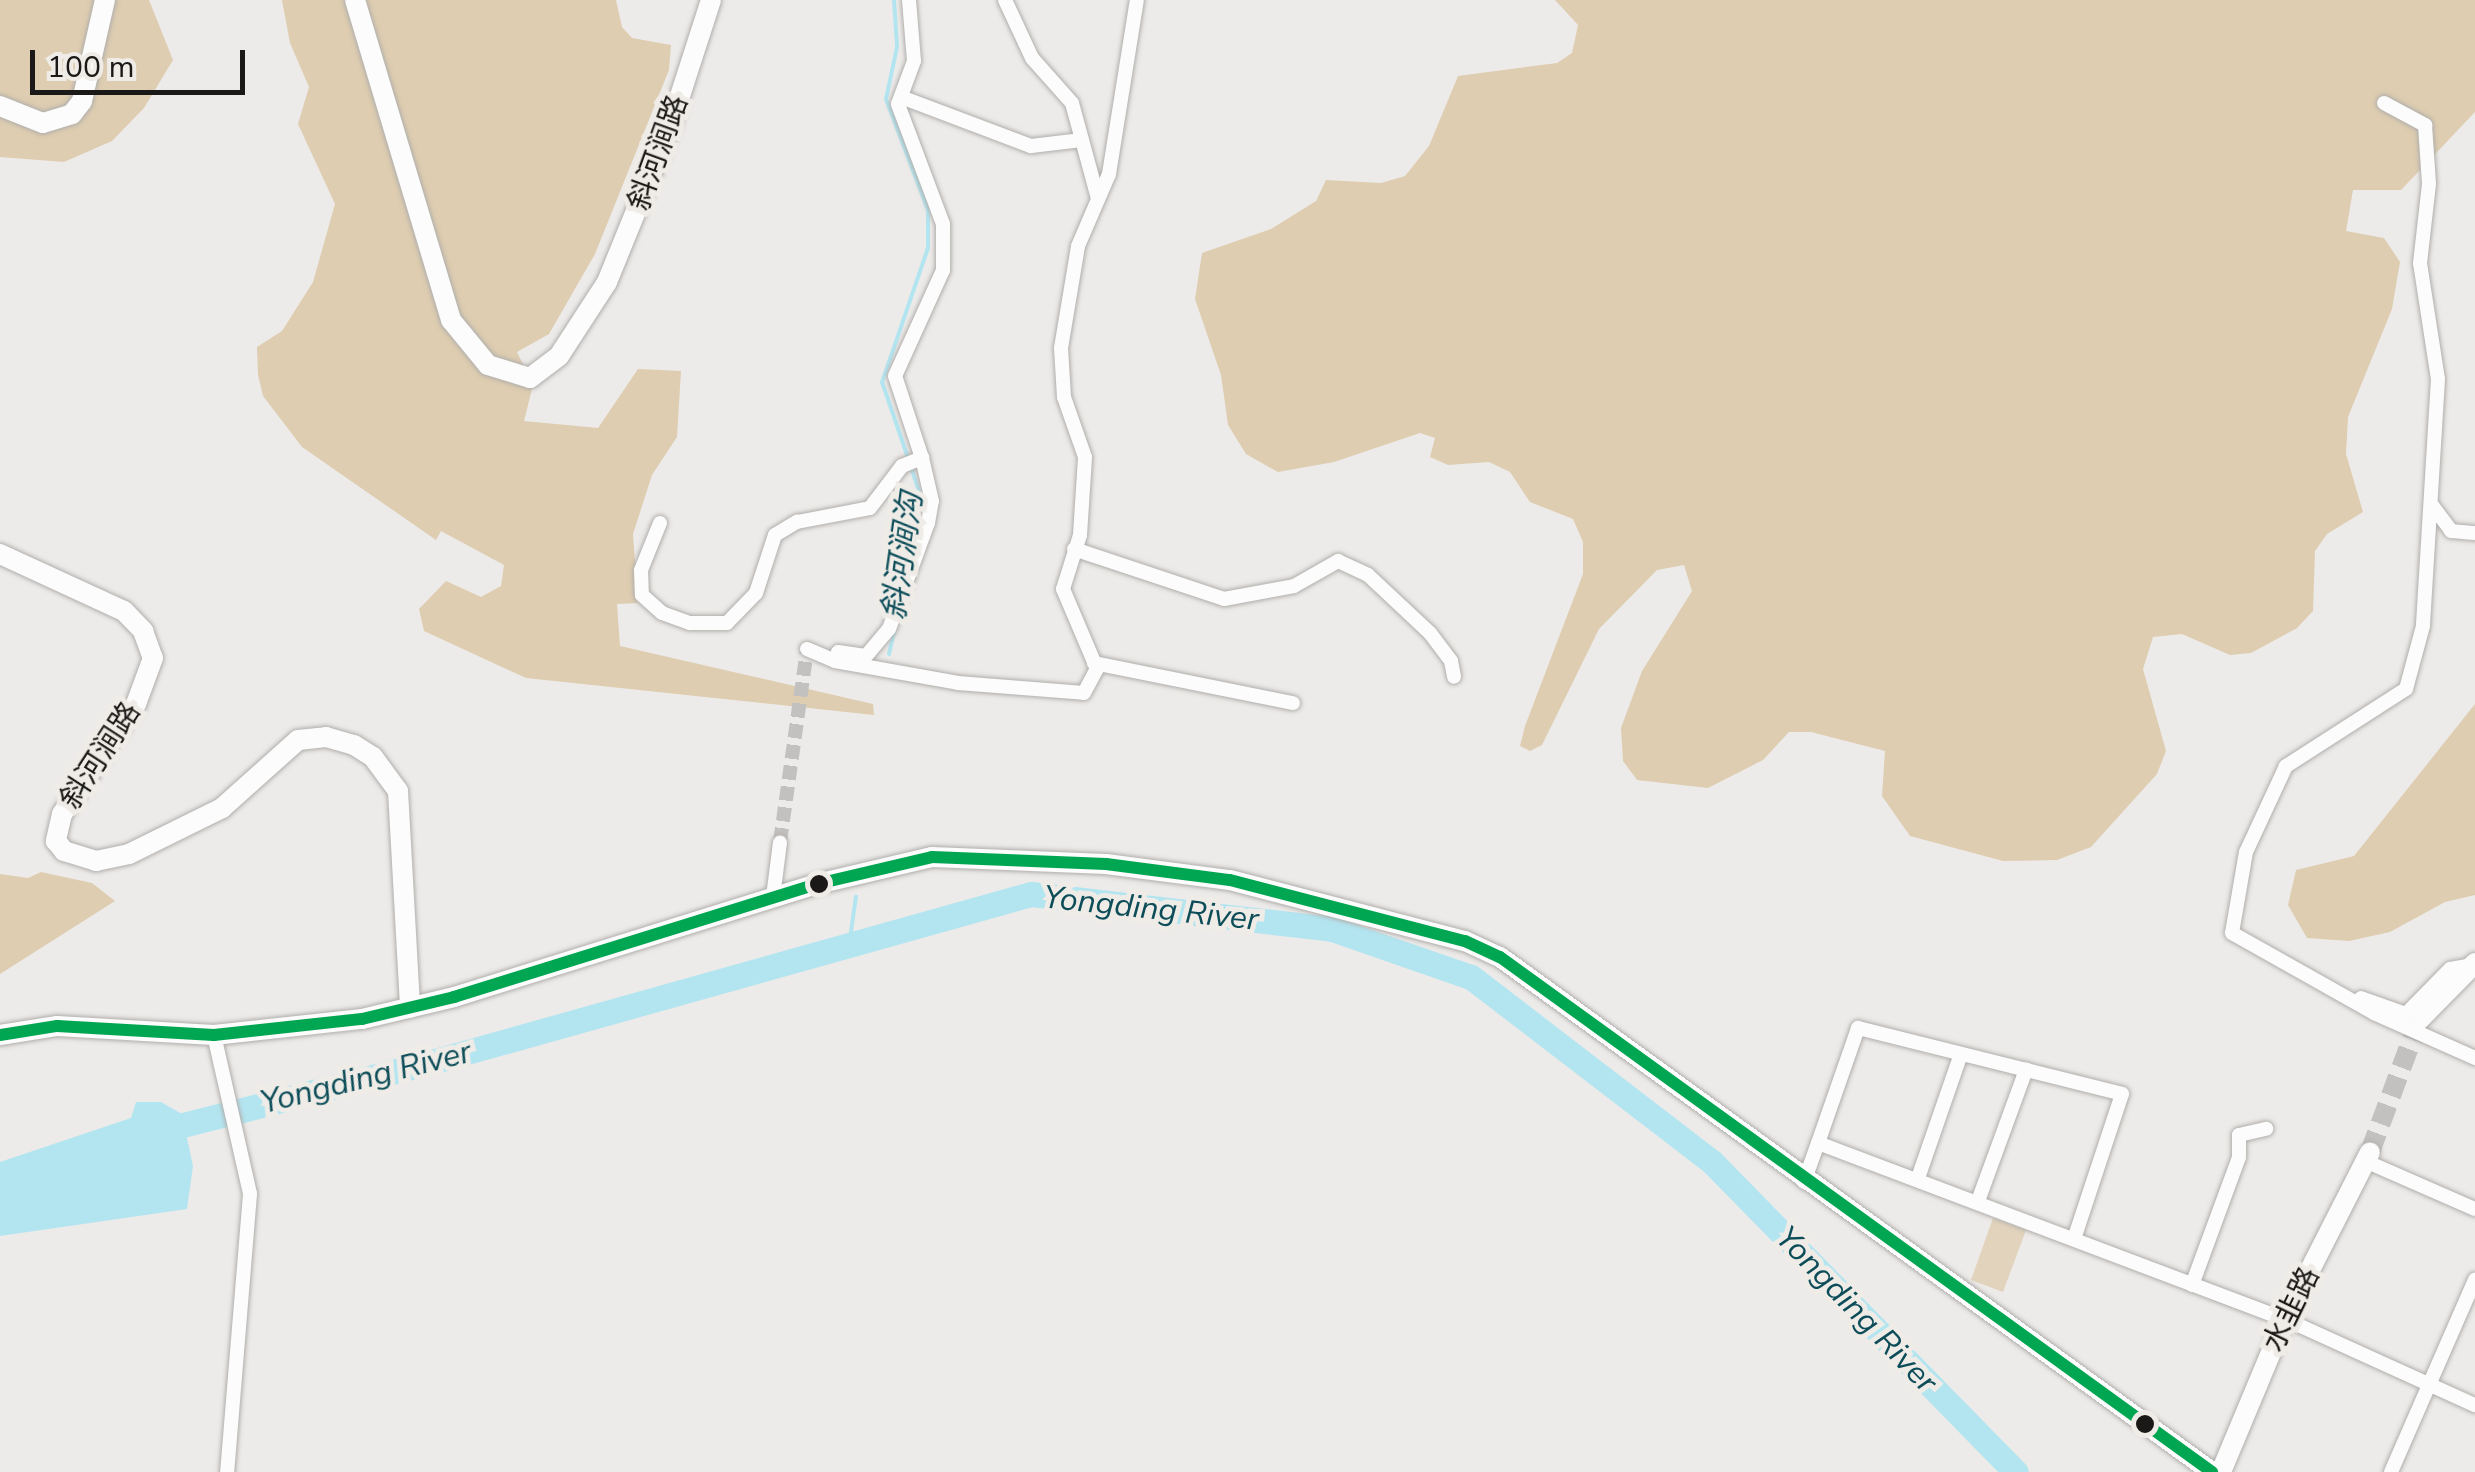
<!DOCTYPE html>
<html>
<head>
<meta charset="utf-8">
<style>
	body { margin:0 }
	#map { position:relative; width:2475px; height:1472px; overflow:hidden; background:#edebe9; font-family:"Nunito Sans","Noto Sans SC",sans-serif }
	div>[style] { position:absolute }
	.green>* { inset:0; background:#e1d3bc }
	.forest>* { inset:0; background:#decdb0 }
	.water>* { inset:0; background:#b3e5f0 }
	.stream>* { height:4px; margin:-2px; padding:0 2px; transform-origin:2px; border-radius:2px; background:#b3e5f0 }
	.river>* { height:25px; margin:-12.5px; padding:0 12.5px; transform-origin:12.5px; border-radius:12.5px; background:#b3e5f0 }
	.street-tunnel>* { height:14px; margin-top:-7px; transform-origin:0; background:repeating-linear-gradient(90deg,#c3c1bf 0 14px,transparent 0 21px) }
	.secondary-tunnel>* { height:20px; margin-top:-10px; transform-origin:0; background:repeating-linear-gradient(90deg,#c3c1bf 0 20px,transparent 0 30px) }
	.roads { filter:drop-shadow(0 0 2px #b0aeac) drop-shadow(0 0 2px #b0aeac) }
	.street>* { height:14px; margin:-7px; padding:0 7px; transform-origin:7px; border-radius:7px; background:#fcfcfc }
	.secondary>* { height:20px; margin:-10px; padding:0 10px; transform-origin:10px; border-radius:10px; background:#fcfcfc }
	.bus-1>* { height:12px; margin:-6px; padding:0 6px; transform-origin:6px; border-radius:6px; background:#00a651 }
	.dots>* { width:28px; height:28px; translate:-50% -50%; box-sizing:border-box; border:5px solid #efece7; border-radius:50% }
	span { translate:-50% -50%; white-space:nowrap; text-align:center; line-height:1.15; -webkit-text-stroke:10px #efece7; paint-order:stroke }
	.street-label { font-size:30px; color:#1a1917 }
	.water-label { font-size:32px; color:#0d4d59; font-style:italic }
	.scale { position:absolute; left:30px; top:50px; width:215px; height:45px; box-sizing:border-box; border:5px solid #1a1917; border-top:0; padding-left:12px; font-size:30px; line-height:35px; white-space:nowrap; color:#1a1917; -webkit-text-stroke:8px #efece7; paint-order:stroke }
</style>
</head>
<body>
<div id="map">
	<div class="green">
		<i style="clip-path:polygon(1993px 1218px,2026px 1230px,2003px 1292px,1971px 1280px)"></i>
	</div>
	<div class="forest">
		<i style="clip-path:polygon(0 0,149px 0,173px 60px,144px 108px,112px 141px,64px 162px,0 157px)"></i>
		<i style="clip-path:polygon(282px 0,616px 0,622px 27px,632px 38px,671px 45px,669px 70px,595px 254px,549px 334px,517px 352px,533px 385px,524px 421px,598px 428px,638px 369px,681px 371px,677px 437px,652px 475px,633px 534px,638px 603px,617px 604px,620px 646px,873px 704px,874px 715px,526px 678px,424px 631px,419px 609px,446px 581px,481px 597px,501px 586px,504px 565px,441px 531px,436px 540px,302px 447px,263px 396px,258px 375px,257px 347px,282px 331px,313px 282px,335px 204px,298px 124px,309px 87px,290px 43px)"></i>
		<i style="clip-path:polygon(1555px 0,2475px 0,2475px 112px,2401px 190px,2353px 190px,2346px 231px,2384px 238px,2400px 262px,2392px 309px,2348px 417px,2346px 454px,2363px 512px,2327px 534px,2315px 551px,2313px 611px,2297px 628px,2251px 653px,2230px 655px,2182px 634px,2153px 637px,2143px 669px,2166px 751px,2157px 774px,2091px 847px,2057px 860px,2003px 861px,1910px 836px,1882px 796px,1885px 751px,1811px 732px,1789px 732px,1763px 760px,1708px 788px,1637px 780px,1623px 761px,1621px 728px,1642px 671px,1692px 591px,1684px 565px,1657px 570px,1599px 629px,1542px 745px,1530px 751px,1520px 746px,1525px 726px,1583px 574px,1583px 542px,1573px 519px,1530px 502px,1510px 472px,1489px 462px,1448px 465px,1430px 457px,1435px 438px,1420px 433px,1334px 462px,1278px 472px,1246px 454px,1228px 425px,1221px 375px,1195px 299px,1202px 253px,1271px 229px,1316px 201px,1326px 180px,1381px 183px,1405px 176px,1429px 146px,1458px 76px,1557px 63px,1572px 53px,1578px 25px)"></i>
		<i style="clip-path:polygon(2475px 704px,2475px 895px,2445px 902px,2390px 932px,2349px 941px,2307px 938px,2288px 905px,2296px 870px,2354px 856px)"></i>
		<i style="clip-path:polygon(41px 872px,92px 883px,115px 901px,0 974px,0 874px,28px 878px)"></i>
	</div>
	<div class="water">
		<i style="clip-path:polygon(136px 1102px,161px 1102px,182px 1114px,193px 1166px,187px 1209px,0 1236px,0 1162px,131px 1118px)"></i>
	</div>
	<div class="stream">
		<i style="left:894px;top:0;width:47px;rotate:86.3deg"></i>
		<i style="left:897px;top:47px;width:53px;rotate:101.9deg"></i>
		<i style="left:886px;top:99px;width:119px;rotate:69.3deg"></i>
		<i style="left:928px;top:210px;width:38px;rotate:90deg"></i>
		<i style="left:928px;top:248px;width:142px;rotate:108.9deg"></i>
		<i style="left:882px;top:382px;width:80px;rotate:71.1deg"></i>
		<i style="left:911px;top:467px;width:26px;rotate:72deg"></i>
		<i style="left:919px;top:492px;width:54px;rotate:96.3deg"></i>
		<i style="left:889px;top:654px;width:26px;rotate:-77deg"></i>
		<i style="left:849px;top:946px;width:50px;rotate:-82deg"></i>
	</div>
	<div class="river">
		<i style="left:151px;top:1133px;width:293px;rotate:-14.2deg"></i>
		<i style="left:435px;top:1061px;width:619px;rotate:-15.65deg"></i>
		<i style="left:1031px;top:894px;width:303px;rotate:6.6deg"></i>
		<i style="left:1332px;top:929px;width:147px;rotate:19.1deg"></i>
		<i style="left:1471px;top:977px;width:304px;rotate:37.5deg"></i>
		<i style="left:1712px;top:1162px;width:434px;rotate:45.6deg"></i>
	</div>
	<div class="street-tunnel">
		<i style="left:780px;top:842px;width:195px;rotate:-82deg"></i>
	</div>
	<div class="secondary-tunnel">
		<i style="left:2370px;top:1152px;width:141px;rotate:-69.6deg"></i>
	</div>
	<div class="roads">
		<div class="street">
			<i style="left:1005px;top:0;width:64px;rotate:65deg"></i>
			<i style="left:1032px;top:58px;width:60px;rotate:48.4deg"></i>
			<i style="left:1072px;top:103px;width:99px;rotate:74.8deg"></i>
			<i style="left:901px;top:97px;width:139px;rotate:20.7deg"></i>
			<i style="left:1031px;top:146px;width:51px;rotate:-6.7deg"></i>
			<i style="left:2384px;top:103px;width:47px;rotate:28.2deg"></i>
			<i style="left:2425px;top:125px;width:59px;rotate:86.1deg"></i>
			<i style="left:2429px;top:184px;width:80px;rotate:96.5deg"></i>
			<i style="left:2420px;top:263px;width:117px;rotate:81.2deg"></i>
			<i style="left:2438px;top:379px;width:247px;rotate:93.5deg"></i>
			<i style="left:2423px;top:626px;width:65px;rotate:105.1deg"></i>
			<i style="left:2406px;top:689px;width:143px;rotate:147.3deg"></i>
			<i style="left:2286px;top:766px;width:95px;rotate:114.9deg"></i>
			<i style="left:2246px;top:852px;width:82px;rotate:99.8deg"></i>
			<i style="left:2232px;top:933px;width:163px;rotate:29.4deg"></i>
			<i style="left:2374px;top:1013px;width:111px;rotate:24deg"></i>
			<i style="left:2431px;top:504px;width:34px;rotate:53deg"></i>
			<i style="left:2451px;top:531px;width:24px;rotate:5deg"></i>
			<i style="left:660px;top:523px;width:51px;rotate:112deg"></i>
			<i style="left:641px;top:570px;width:25px;rotate:88deg"></i>
			<i style="left:642px;top:595px;width:27px;rotate:42deg"></i>
			<i style="left:662px;top:613px;width:30px;rotate:20deg"></i>
			<i style="left:690px;top:623px;width:37px"></i>
			<i style="left:727px;top:623px;width:42px;rotate:-46deg"></i>
			<i style="left:756px;top:593px;width:61px;rotate:-71.9deg"></i>
			<i style="left:775px;top:535px;width:26px;rotate:-31deg"></i>
			<i style="left:797px;top:522px;width:74px;rotate:-10.9deg"></i>
			<i style="left:870px;top:508px;width:53px;rotate:-52.7deg"></i>
			<i style="left:902px;top:466px;width:22px;rotate:-22deg"></i>
			<i style="left:922px;top:458px;width:86px;rotate:-108.2deg"></i>
			<i style="left:895px;top:376px;width:116px;rotate:-65.6deg"></i>
			<i style="left:943px;top:270px;width:46px;rotate:-90deg"></i>
			<i style="left:943px;top:224px;width:128px;rotate:-110.6deg"></i>
			<i style="left:898px;top:104px;width:46px;rotate:-69.6deg"></i>
			<i style="left:914px;top:61px;width:61px;rotate:-94.7deg"></i>
			<i style="left:1074px;top:549px;width:158px;rotate:18.4deg"></i>
			<i style="left:1224px;top:599px;width:71px;rotate:-10.5deg"></i>
			<i style="left:1294px;top:586px;width:51px;rotate:-29.6deg"></i>
			<i style="left:1338px;top:561px;width:33px;rotate:25deg"></i>
			<i style="left:1368px;top:575px;width:85px;rotate:43.1deg"></i>
			<i style="left:1430px;top:633px;width:35px;rotate:53deg"></i>
			<i style="left:1451px;top:661px;width:16px;rotate:79deg"></i>
			<i style="left:807px;top:649px;width:30px;rotate:23deg"></i>
			<i style="left:835px;top:661px;width:125px;rotate:10.1deg"></i>
			<i style="left:958px;top:683px;width:126px;rotate:4.5deg"></i>
			<i style="left:1084px;top:693px;width:27px;rotate:-62deg"></i>
			<i style="left:1097px;top:669px;width:87px;rotate:-113deg"></i>
			<i style="left:1063px;top:589px;width:57px;rotate:-72.5deg"></i>
			<i style="left:1080px;top:535px;width:78px;rotate:-86.3deg"></i>
			<i style="left:1085px;top:457px;width:64px;rotate:-109.3deg"></i>
			<i style="left:1064px;top:397px;width:49px;rotate:-93.5deg"></i>
			<i style="left:1061px;top:348px;width:103px;rotate:-80.5deg"></i>
			<i style="left:1078px;top:246px;width:78px;rotate:-66.7deg"></i>
			<i style="left:1109px;top:174px;width:176px;rotate:-80.9deg"></i>
			<i style="left:838px;top:652px;width:28px;rotate:8deg"></i>
			<i style="left:866px;top:656px;width:35px;rotate:-50deg"></i>
			<i style="left:889px;top:629px;width:113px;rotate:-69.8deg"></i>
			<i style="left:928px;top:523px;width:22px;rotate:-80deg"></i>
			<i style="left:932px;top:501px;width:44px;rotate:-103.1deg"></i>
			<i style="left:1094px;top:663px;width:203px;rotate:11.4deg"></i>
			<i style="left:773px;top:897px;width:55px;rotate:-82.7deg"></i>
			<i style="left:2361px;top:998px;width:48px;rotate:19.6deg"></i>
			<i style="left:2406px;top:1014px;width:63px;rotate:-45.6deg"></i>
			<i style="left:2450px;top:969px;width:22px;rotate:-10deg"></i>
			<i style="left:214px;top:1035px;width:163px;rotate:77.2deg"></i>
			<i style="left:250px;top:1194px;width:279px;rotate:94.7deg"></i>
			<i style="left:1818px;top:1143px;width:122px;rotate:-70.8deg"></i>
			<i style="left:1858px;top:1028px;width:272px;rotate:14deg"></i>
			<i style="left:2122px;top:1094px;width:153px;rotate:108.3deg"></i>
			<i style="left:2365px;top:1161px;width:120px;rotate:23.6deg"></i>
			<i style="left:1918px;top:1178px;width:131px;rotate:-70.9deg"></i>
			<i style="left:1804px;top:1182px;width:41px;rotate:-70.3deg"></i>
			<i style="left:1818px;top:1143px;width:499px;rotate:20.7deg"></i>
			<i style="left:2285px;top:1319px;width:209px;rotate:24.4deg"></i>
			<i style="left:1978px;top:1201px;width:140px;rotate:-69.9deg"></i>
			<i style="left:2192px;top:1285px;width:136px;rotate:-69.8deg"></i>
			<i style="left:2239px;top:1157px;width:22px;rotate:-90deg"></i>
			<i style="left:2239px;top:1135px;width:28px;rotate:-13deg"></i>
			<i style="left:2391px;top:1472px;width:210px;rotate:-66.4deg"></i>
		</div>
		<div class="secondary">
			<i style="left:355px;top:0;width:334px;rotate:73.3deg"></i>
			<i style="left:451px;top:320px;width:58px;rotate:50.6deg"></i>
			<i style="left:488px;top:365px;width:44px;rotate:17.2deg"></i>
			<i style="left:530px;top:378px;width:36px;rotate:-37deg"></i>
			<i style="left:559px;top:356px;width:88px;rotate:-57deg"></i>
			<i style="left:607px;top:282px;width:164px;rotate:-67.8deg"></i>
			<i style="left:669px;top:130px;width:137px;rotate:-72.1deg"></i>
			<i style="left:0;top:106px;width:46px;rotate:21.6deg"></i>
			<i style="left:43px;top:123px;width:30px;rotate:-17deg"></i>
			<i style="left:72px;top:114px;width:16px;rotate:-52deg"></i>
			<i style="left:82px;top:101px;width:104px;rotate:-77.2deg"></i>
			<i style="left:0;top:554px;width:136px;rotate:24.7deg"></i>
			<i style="left:124px;top:611px;width:28px;rotate:46deg"></i>
			<i style="left:143px;top:631px;width:29px;rotate:70deg"></i>
			<i style="left:153px;top:658px;width:49px;rotate:110.3deg"></i>
			<i style="left:136px;top:704px;width:133px;rotate:123.9deg"></i>
			<i style="left:62px;top:814px;width:28px;rotate:103deg"></i>
			<i style="left:56px;top:841px;width:13px;rotate:51deg"></i>
			<i style="left:64px;top:851px;width:34px;rotate:17deg"></i>
			<i style="left:96px;top:861px;width:34px;rotate:-12deg"></i>
			<i style="left:129px;top:854px;width:104px;rotate:-26.3deg"></i>
			<i style="left:222px;top:808px;width:102px;rotate:-41.8deg"></i>
			<i style="left:298px;top:740px;width:28px;rotate:-6deg"></i>
			<i style="left:326px;top:737px;width:29px;rotate:16deg"></i>
			<i style="left:354px;top:745px;width:22px;rotate:32deg"></i>
			<i style="left:373px;top:757px;width:42px;rotate:53.7deg"></i>
			<i style="left:398px;top:791px;width:217px;rotate:86.8deg"></i>
			<i style="left:2419px;top:1020px;width:80px;rotate:-45.5deg"></i>
			<i style="left:0;top:1035px;width:58px;rotate:-9deg"></i>
			<i style="left:57px;top:1026px;width:157px;rotate:3.3deg"></i>
			<i style="left:214px;top:1035px;width:149px;rotate:-6.2deg"></i>
			<i style="left:362px;top:1019px;width:95px;rotate:-13.4deg"></i>
			<i style="left:454px;top:997px;width:380px;rotate:-17.3deg"></i>
			<i style="left:817px;top:884px;width:118px;rotate:-13.2deg"></i>
			<i style="left:932px;top:857px;width:174px;rotate:2.3deg"></i>
			<i style="left:1106px;top:864px;width:125px;rotate:7.4deg"></i>
			<i style="left:1230px;top:880px;width:243px;rotate:14.6deg"></i>
			<i style="left:1465px;top:941px;width:38px;rotate:25deg"></i>
			<i style="left:1500px;top:957px;width:879px;rotate:35.88deg"></i>
			<i style="left:2221px;top:1472px;width:166px;rotate:-67.3deg"></i>
			<i style="left:2285px;top:1319px;width:187px;rotate:-63deg"></i>
		</div>
	</div>
	<div class="bus-1">
		<i style="left:0;top:1035px;width:58px;rotate:-9deg"></i>
		<i style="left:57px;top:1026px;width:157px;rotate:3.3deg"></i>
		<i style="left:214px;top:1035px;width:149px;rotate:-6.2deg"></i>
		<i style="left:362px;top:1019px;width:95px;rotate:-13.4deg"></i>
		<i style="left:454px;top:997px;width:380px;rotate:-17.3deg"></i>
		<i style="left:817px;top:884px;width:118px;rotate:-13.2deg"></i>
		<i style="left:932px;top:857px;width:174px;rotate:2.3deg"></i>
		<i style="left:1106px;top:864px;width:125px;rotate:7.4deg"></i>
		<i style="left:1230px;top:880px;width:243px;rotate:14.6deg"></i>
		<i style="left:1465px;top:941px;width:38px;rotate:25deg"></i>
		<i style="left:1500px;top:957px;width:879px;rotate:35.88deg"></i>
	</div>
	<div class="dots">
		<i style="left:819px;top:884px;background:#1a1917"></i>
		<i style="left:2145px;top:1424px;background:#1a1917"></i>
	</div>
	<div class="street-label">
		<span style="left:659px;top:153px;rotate:-70deg">斜河涧路</span>
		<span style="left:101px;top:756px;rotate:-57deg">斜河涧路</span>
		<span style="left:2292px;top:1310px;rotate:-64deg">水韭路</span>
	</div>
	<div class="water-label">
		<span style="left:903px;top:556px;rotate:-82deg">斜河涧沟</span>
		<span style="left:1151px;top:909px;rotate:6deg">Yongding River</span>
		<span style="left:366px;top:1078px;rotate:-14deg">Yongding River</span>
		<span style="left:1856px;top:1310px;rotate:46deg">Yongding River</span>
	</div>
	<div class="scale">100 m</div>
</div>
</body>
</html>
